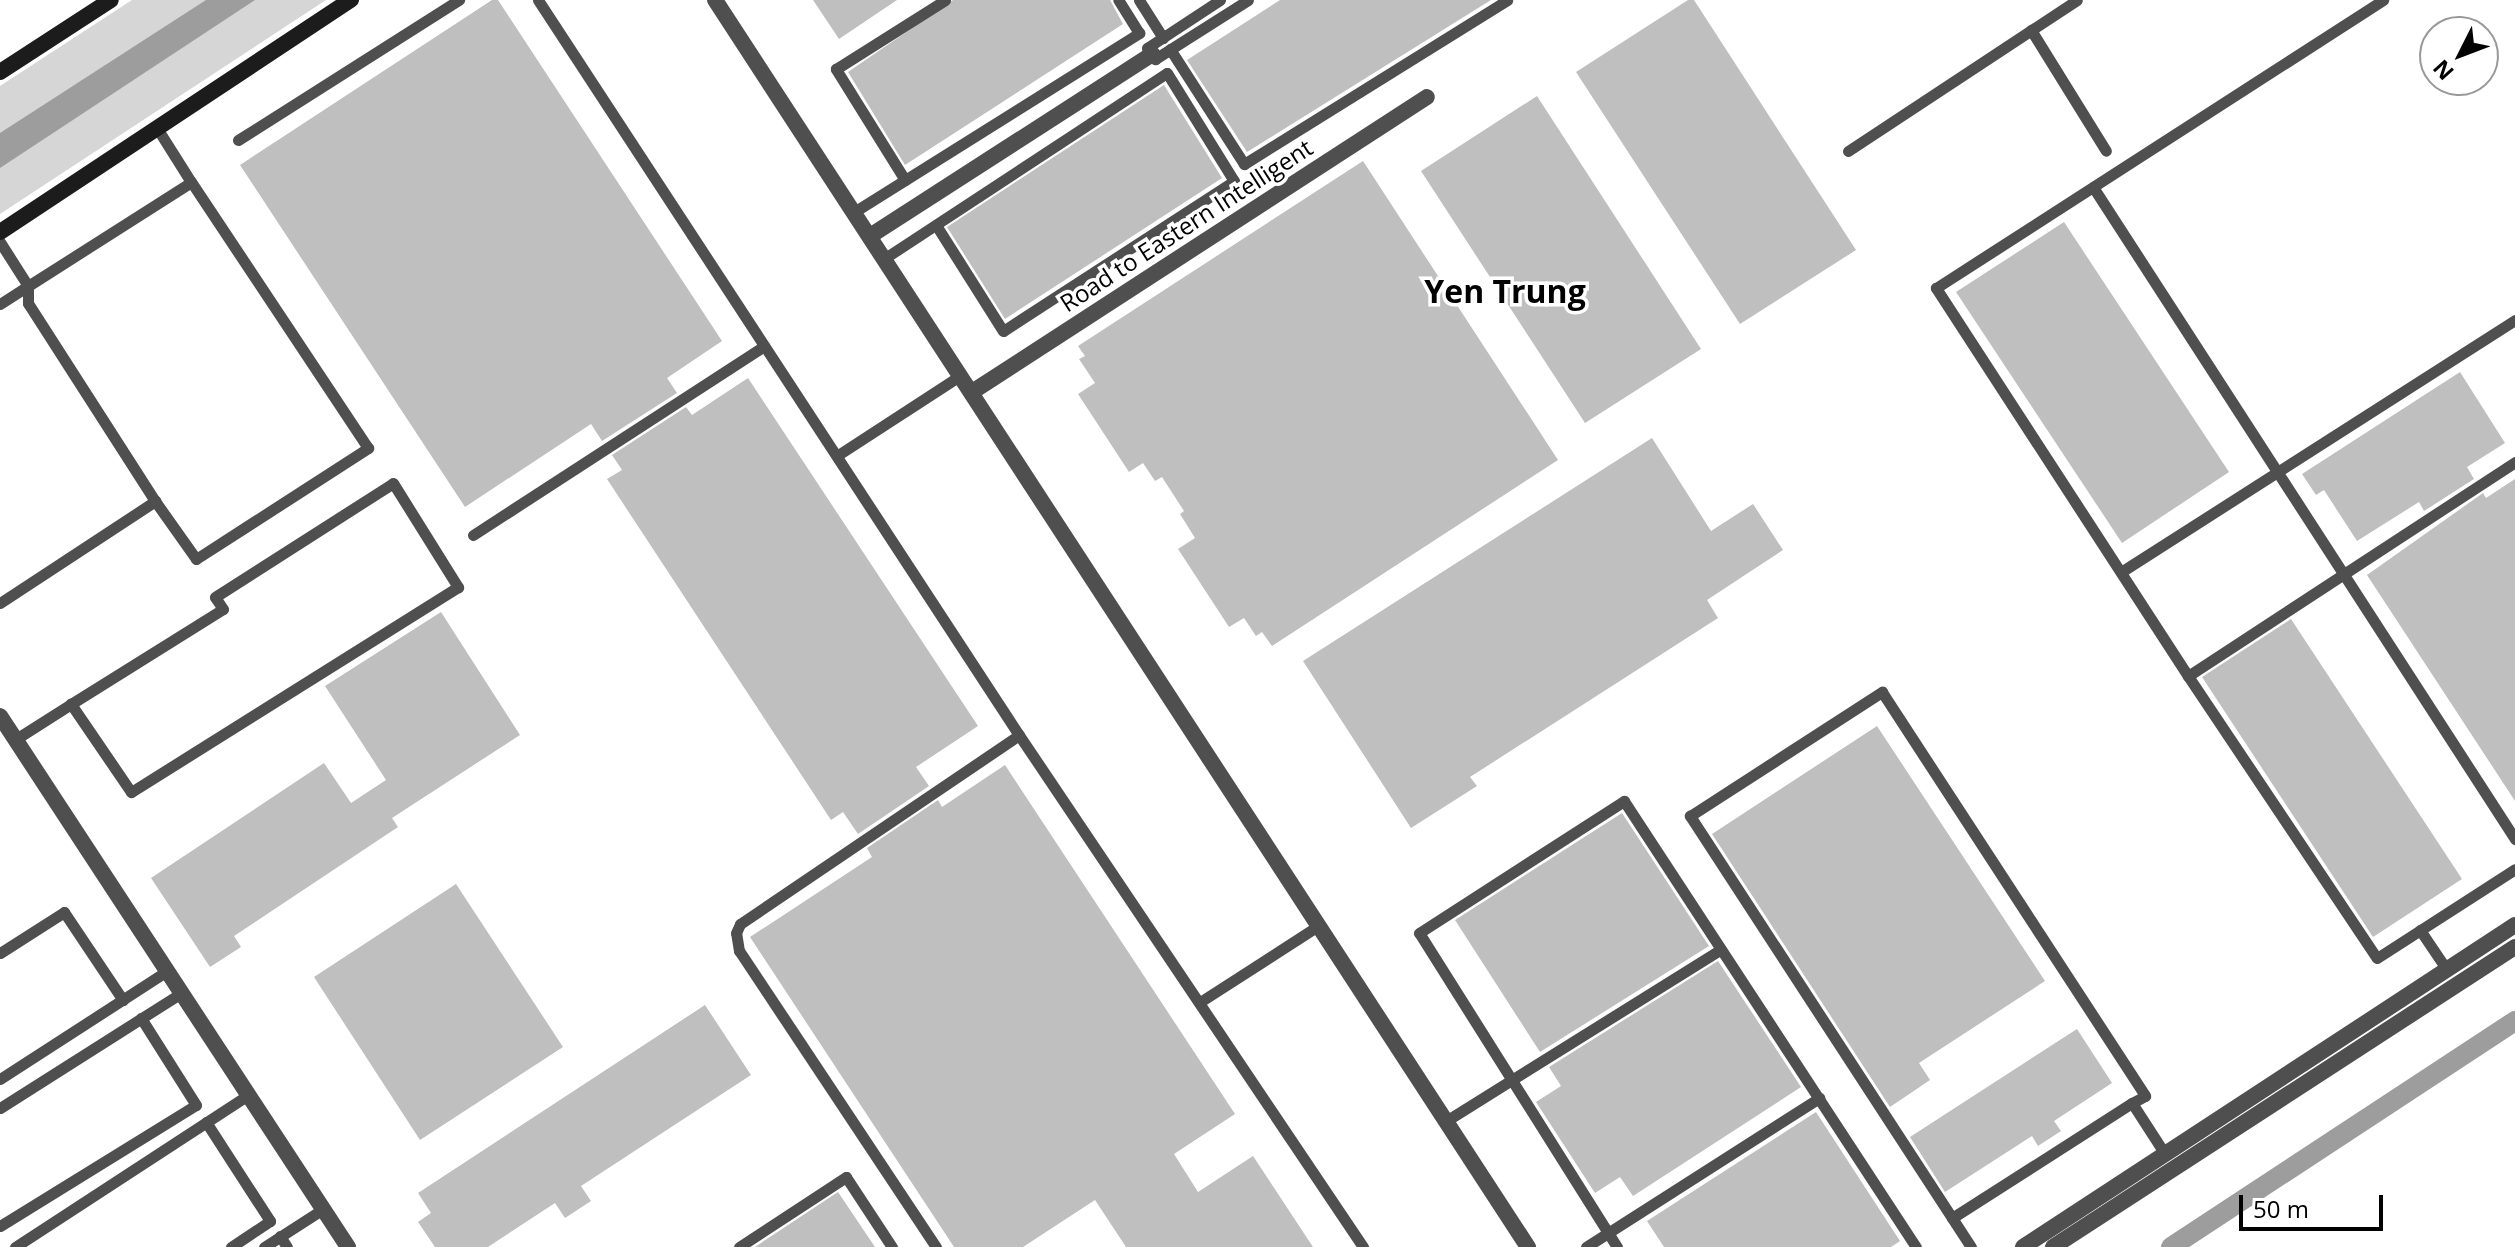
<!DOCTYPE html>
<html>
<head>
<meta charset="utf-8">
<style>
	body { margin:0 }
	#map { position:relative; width:2515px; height:1247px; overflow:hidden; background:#fff; font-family:"Open Sans",sans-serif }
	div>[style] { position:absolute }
	.green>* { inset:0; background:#d6d6d6 }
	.water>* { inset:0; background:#9d9d9d }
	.canal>* { height:20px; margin:-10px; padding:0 10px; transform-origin:10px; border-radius:10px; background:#9d9d9d }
	.building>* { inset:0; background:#bfbfbf }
	.service>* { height:11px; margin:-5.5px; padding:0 5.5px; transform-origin:5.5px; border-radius:5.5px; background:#4f4f4f }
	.minor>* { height:16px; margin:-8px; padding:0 8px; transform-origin:8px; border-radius:8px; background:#4f4f4f }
	.tertiary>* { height:16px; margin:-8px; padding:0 8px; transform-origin:8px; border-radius:8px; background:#4f4f4f }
	.secondary>* { height:16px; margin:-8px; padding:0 8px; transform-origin:8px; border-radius:8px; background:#1c1c1c }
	span { translate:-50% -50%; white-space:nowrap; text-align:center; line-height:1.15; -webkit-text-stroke:7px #fff; paint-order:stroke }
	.street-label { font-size:24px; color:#000 }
	.district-label { font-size:32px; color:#000; font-weight:700 }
	.north { position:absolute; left:2419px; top:16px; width:80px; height:80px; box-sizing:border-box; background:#fff; border:2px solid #999; border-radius:50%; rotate:228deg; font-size:22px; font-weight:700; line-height:32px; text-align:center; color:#000 }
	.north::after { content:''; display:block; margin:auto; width:28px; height:36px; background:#000; clip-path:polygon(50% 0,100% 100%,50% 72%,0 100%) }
	.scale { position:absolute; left:2239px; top:1195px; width:144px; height:36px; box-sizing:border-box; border:4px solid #000; border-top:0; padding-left:10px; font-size:24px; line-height:28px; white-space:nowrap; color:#000; -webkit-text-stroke:6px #fff; paint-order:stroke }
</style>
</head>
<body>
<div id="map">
	<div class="green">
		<i style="clip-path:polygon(132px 0,326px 0,0 214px,0 86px)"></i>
	</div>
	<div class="water">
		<i style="clip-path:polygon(206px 0,255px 0,0 168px,0 133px)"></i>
	</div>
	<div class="canal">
		<i style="left:2171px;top:1247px;width:412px;rotate:-33.3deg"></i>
	</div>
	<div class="building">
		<i style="clip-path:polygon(492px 0,498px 0,722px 341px,667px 378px,677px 393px,602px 441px,591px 424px,465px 507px,240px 165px)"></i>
		<i style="clip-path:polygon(813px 0,897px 0,839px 39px)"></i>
		<i style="clip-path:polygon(953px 0,1110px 0,1123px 24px,905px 165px,848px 72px)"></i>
		<i style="clip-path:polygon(1280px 0,1491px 0,1247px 152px,1187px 60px)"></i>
		<i style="clip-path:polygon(1688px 0,1694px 0,1856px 250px,1740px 324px,1576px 72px)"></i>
		<i style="clip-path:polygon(1164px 85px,1222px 178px,1005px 319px,947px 227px)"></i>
		<i style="clip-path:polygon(1537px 96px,1701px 349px,1585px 423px,1421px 171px)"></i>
		<i style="clip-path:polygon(1363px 161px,1558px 460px,1272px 646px,1262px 632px,1256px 636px,1244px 618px,1229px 627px,1178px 549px,1195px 538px,1180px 514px,1184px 511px,1162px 477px,1155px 481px,1143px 463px,1129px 472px,1078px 394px,1095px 383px,1079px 359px,1085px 356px,1078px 346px)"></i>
		<i style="clip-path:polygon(2064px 222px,2229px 472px,2122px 543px,1956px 292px)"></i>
		<i style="clip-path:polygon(2460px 372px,2505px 443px,2467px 467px,2474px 479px,2424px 511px,2419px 502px,2357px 541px,2324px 490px,2316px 495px,2302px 474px)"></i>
		<i style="clip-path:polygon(748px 378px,978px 726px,916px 767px,929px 786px,858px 834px,843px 812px,831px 820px,607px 479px,622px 470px,612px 455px,686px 407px,692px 415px)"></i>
		<i style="clip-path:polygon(1652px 438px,1711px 531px,1753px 504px,1783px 550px,1707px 600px,1718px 618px,1470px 777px,1477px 786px,1411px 828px,1303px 661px)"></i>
		<i style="clip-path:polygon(2515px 479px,2515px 801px,2367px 575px,2483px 493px,2486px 498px)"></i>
		<i style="clip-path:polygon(441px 612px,520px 735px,392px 818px,398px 827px,234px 936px,241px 947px,210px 967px,151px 878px,324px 763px,351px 803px,386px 780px,325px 686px)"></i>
		<i style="clip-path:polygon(2291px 619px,2462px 879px,2373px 937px,2202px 677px)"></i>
		<i style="clip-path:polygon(1877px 726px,2045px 981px,1919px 1063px,1930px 1080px,1890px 1107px,1712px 834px)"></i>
		<i style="clip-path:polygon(1005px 765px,1235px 1114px,1174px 1154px,1198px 1192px,1253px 1156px,1313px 1247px,1126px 1247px,1095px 1200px,1023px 1247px,954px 1247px,750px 937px,872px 857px,867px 848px,938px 800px,942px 807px)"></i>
		<i style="clip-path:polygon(1622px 813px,1709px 946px,1540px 1052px,1455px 920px)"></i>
		<i style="clip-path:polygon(456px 884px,563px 1047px,420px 1140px,314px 977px)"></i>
		<i style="clip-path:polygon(1718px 961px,1801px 1087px,1633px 1196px,1620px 1177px,1595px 1193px,1536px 1102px,1561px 1086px,1549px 1067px)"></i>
		<i style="clip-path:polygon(705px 1005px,751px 1075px,581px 1186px,591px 1201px,565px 1218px,555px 1203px,488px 1247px,435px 1247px,418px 1222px,431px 1213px,418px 1193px)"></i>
		<i style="clip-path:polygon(2077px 1029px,2112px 1083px,2054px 1121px,2061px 1131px,2038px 1146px,2032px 1136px,1945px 1192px,1910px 1137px)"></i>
		<i style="clip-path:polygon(1816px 1112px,1900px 1241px,1891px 1247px,1664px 1247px,1647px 1221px)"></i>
		<i style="clip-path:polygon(838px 1192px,875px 1247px,755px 1247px)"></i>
	</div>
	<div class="service">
		<i style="left:538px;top:0;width:878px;rotate:56.8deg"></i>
		<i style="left:1019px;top:735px;width:617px;rotate:56.1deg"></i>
		<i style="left:1139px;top:0;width:45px;rotate:57.7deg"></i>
		<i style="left:1220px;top:0;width:87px;rotate:146.7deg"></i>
		<i style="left:1147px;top:48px;width:14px;rotate:54deg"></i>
		<i style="left:1155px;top:59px;width:110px;rotate:-32.4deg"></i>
		<i style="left:2031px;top:30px;width:142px;rotate:58.2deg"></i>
		<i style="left:1170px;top:49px;width:137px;rotate:57.2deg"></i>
		<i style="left:1244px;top:164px;width:310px;rotate:-31.9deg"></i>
		<i style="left:238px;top:140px;width:262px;rotate:-32.4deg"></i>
		<i style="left:1848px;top:151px;width:274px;rotate:-33.4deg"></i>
		<i style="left:905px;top:180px;width:131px;rotate:-121.9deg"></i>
		<i style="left:836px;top:69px;width:129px;rotate:-32.3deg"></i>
		<i style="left:2093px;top:187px;width:777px;rotate:57.09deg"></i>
		<i style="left:854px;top:212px;width:337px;rotate:-32.1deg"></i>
		<i style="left:1139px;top:33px;width:39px;rotate:-122deg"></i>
		<i style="left:0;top:242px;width:52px;rotate:57.5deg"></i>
		<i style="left:28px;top:286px;width:193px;rotate:-32.5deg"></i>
		<i style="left:191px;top:182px;width:64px;rotate:-122.2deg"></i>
		<i style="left:885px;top:258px;width:337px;rotate:-33.3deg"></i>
		<i style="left:1167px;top:73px;width:127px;rotate:58.2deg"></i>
		<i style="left:1234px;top:181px;width:275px;rotate:147deg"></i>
		<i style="left:1003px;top:331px;width:125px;rotate:-122.3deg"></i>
		<i style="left:0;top:304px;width:33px;rotate:-33deg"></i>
		<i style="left:838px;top:455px;width:147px;rotate:-33deg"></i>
		<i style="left:2515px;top:462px;width:391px;rotate:146.8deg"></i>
		<i style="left:2188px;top:676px;width:339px;rotate:56.2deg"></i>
		<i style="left:2377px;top:958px;width:164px;rotate:-32.8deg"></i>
		<i style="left:155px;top:501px;width:71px;rotate:54.7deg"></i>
		<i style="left:196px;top:559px;width:205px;rotate:-32.8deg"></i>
		<i style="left:368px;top:448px;width:320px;rotate:-123.6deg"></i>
		<i style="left:473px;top:535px;width:347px;rotate:-33deg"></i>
		<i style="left:2121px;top:572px;width:468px;rotate:-32.6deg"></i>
		<i style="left:0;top:603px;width:186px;rotate:-33.3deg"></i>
		<i style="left:155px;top:501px;width:235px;rotate:-122.7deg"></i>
		<i style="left:28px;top:303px;width:17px;rotate:-90deg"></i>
		<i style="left:2188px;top:676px;width:463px;rotate:-123deg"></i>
		<i style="left:1936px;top:288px;width:532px;rotate:-32.79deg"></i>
		<i style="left:16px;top:739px;width:65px;rotate:-32.5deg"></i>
		<i style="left:71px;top:704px;width:179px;rotate:-32deg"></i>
		<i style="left:223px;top:609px;width:14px;rotate:-124deg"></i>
		<i style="left:215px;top:597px;width:211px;rotate:-32.6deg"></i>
		<i style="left:393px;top:483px;width:123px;rotate:58deg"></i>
		<i style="left:458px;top:587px;width:386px;rotate:147.9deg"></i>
		<i style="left:131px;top:792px;width:107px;rotate:-124.3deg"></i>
		<i style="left:2420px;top:930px;width:48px;rotate:56deg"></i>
		<i style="left:0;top:953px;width:76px;rotate:-32.6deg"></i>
		<i style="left:64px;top:912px;width:106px;rotate:56.2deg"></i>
		<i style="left:1200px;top:1002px;width:140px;rotate:-32.8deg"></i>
		<i style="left:0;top:1079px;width:199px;rotate:-32.9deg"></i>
		<i style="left:0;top:1108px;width:214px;rotate:-32.4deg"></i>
		<i style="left:1446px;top:1121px;width:324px;rotate:-32deg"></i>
		<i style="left:206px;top:1122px;width:118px;rotate:57.1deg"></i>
		<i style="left:270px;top:1221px;width:47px;rotate:146.3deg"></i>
		<i style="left:1952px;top:1218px;width:214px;rotate:-32.6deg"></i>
		<i style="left:0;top:1226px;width:230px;rotate:-31.7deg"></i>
		<i style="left:196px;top:1105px;width:103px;rotate:-122.3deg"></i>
		<i style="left:280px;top:1236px;width:13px;rotate:58deg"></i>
		<i style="left:15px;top:1247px;width:278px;rotate:-33.1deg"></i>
		<i style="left:264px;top:1247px;width:70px;rotate:-32.8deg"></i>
		<i style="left:739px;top:1247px;width:128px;rotate:-33.2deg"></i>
		<i style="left:846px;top:1177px;width:84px;rotate:56.7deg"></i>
		<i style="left:936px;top:1247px;width:356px;rotate:-123.6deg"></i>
		<i style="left:739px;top:951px;width:18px;rotate:-99deg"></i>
		<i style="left:736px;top:933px;width:10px;rotate:-66deg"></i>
		<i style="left:740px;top:924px;width:337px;rotate:-34.1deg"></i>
		<i style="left:1586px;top:1247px;width:277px;rotate:-32.6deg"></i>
		<i style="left:1617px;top:1247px;width:371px;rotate:-122.2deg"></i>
		<i style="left:1419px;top:933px;width:244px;rotate:-32.8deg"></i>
		<i style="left:1624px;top:801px;width:533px;rotate:56.79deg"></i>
		<i style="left:1971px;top:1247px;width:515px;rotate:-123.1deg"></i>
		<i style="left:1690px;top:816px;width:229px;rotate:-32.9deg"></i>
		<i style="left:1882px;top:692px;width:482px;rotate:56.9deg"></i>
		<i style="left:2145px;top:1096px;width:15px;rotate:152deg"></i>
		<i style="left:2132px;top:1103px;width:61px;rotate:57.1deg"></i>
	</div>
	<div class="minor">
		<i style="left:715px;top:0;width:1489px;rotate:56.9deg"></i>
		<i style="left:870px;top:236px;width:336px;rotate:-32.8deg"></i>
		<i style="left:972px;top:392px;width:542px;rotate:-32.96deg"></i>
	</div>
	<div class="tertiary">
		<i style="left:0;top:716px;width:635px;rotate:56.76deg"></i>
		<i style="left:2023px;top:1247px;width:588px;rotate:-33.2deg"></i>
		<i style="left:2053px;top:1247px;width:551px;rotate:-33deg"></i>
	</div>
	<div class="secondary">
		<i style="left:0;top:72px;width:132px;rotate:-33deg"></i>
		<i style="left:0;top:232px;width:421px;rotate:-33.5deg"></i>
	</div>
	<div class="street-label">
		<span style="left:1186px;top:225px;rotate:-33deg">Road to Eastern Intelligent</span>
	</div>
	<div class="district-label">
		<span style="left:1505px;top:291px">Yen Trung</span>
	</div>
	<div class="north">N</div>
	<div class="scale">50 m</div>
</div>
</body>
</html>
